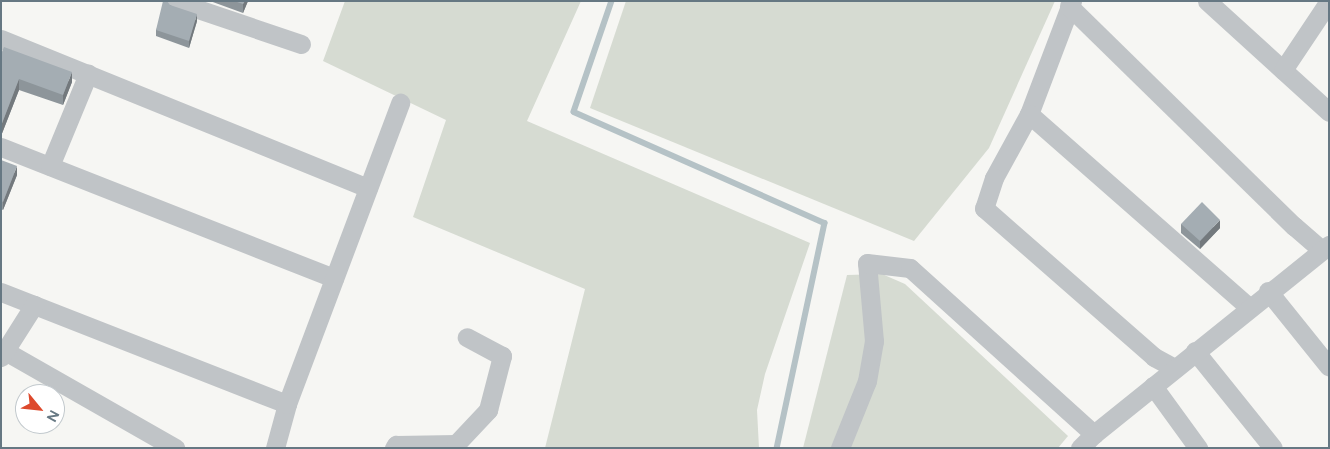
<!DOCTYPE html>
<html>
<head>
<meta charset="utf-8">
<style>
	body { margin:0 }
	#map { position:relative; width:1330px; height:449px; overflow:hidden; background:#f6f6f3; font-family:Figtree,sans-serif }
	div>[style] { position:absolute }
	.green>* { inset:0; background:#d6dbd2 }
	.stream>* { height:5.5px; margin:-2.75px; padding:0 2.75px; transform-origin:2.75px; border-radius:2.75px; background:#b5c2c6 }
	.street>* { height:19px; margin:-9.5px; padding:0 9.5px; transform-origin:9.5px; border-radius:9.5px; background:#c0c4c7 }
	.wall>* { inset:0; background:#8d959a }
	.shaded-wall>* { inset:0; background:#73797d }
	.building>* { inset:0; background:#a4adb3 }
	span { translate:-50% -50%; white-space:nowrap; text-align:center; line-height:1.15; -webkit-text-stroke:5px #fff; paint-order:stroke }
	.frame { position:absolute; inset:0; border:2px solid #667883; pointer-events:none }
	.north { position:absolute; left:15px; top:384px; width:50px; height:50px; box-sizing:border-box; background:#fff; border:1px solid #c2c9cd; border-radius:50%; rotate:118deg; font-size:14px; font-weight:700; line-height:20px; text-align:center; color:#667883 }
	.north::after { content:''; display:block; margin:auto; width:18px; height:22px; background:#dd492c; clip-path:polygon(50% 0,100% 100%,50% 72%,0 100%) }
</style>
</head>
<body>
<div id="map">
	<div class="green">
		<i style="clip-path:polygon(345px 1px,581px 1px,527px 121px,810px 243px,765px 374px,757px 410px,759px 448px,545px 448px,585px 289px,413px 217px,446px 120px,323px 61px)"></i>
		<i style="clip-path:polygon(626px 1px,1055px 1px,989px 148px,914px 241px,590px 108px)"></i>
		<i style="clip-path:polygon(882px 274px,905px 284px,1068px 436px,1058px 448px,803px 448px,847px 275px)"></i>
	</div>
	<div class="stream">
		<i style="left:612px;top:1px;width:117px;rotate:108.9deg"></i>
		<i style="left:574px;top:112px;width:274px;rotate:23.9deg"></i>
		<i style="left:825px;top:223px;width:230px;rotate:102deg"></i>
	</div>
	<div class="street">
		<i style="left:174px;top:1px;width:134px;rotate:18.7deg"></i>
		<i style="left:1072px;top:1px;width:121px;rotate:110.8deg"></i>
		<i style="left:1029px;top:114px;width:73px;rotate:118.7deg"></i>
		<i style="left:994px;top:178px;width:32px;rotate:108deg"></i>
		<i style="left:984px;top:208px;width:226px;rotate:41.2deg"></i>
		<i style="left:1154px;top:357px;width:24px;rotate:28deg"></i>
		<i style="left:1207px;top:1px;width:165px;rotate:42.3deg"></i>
		<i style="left:1069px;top:6px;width:315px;rotate:44.4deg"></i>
		<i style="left:1294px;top:226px;width:37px;rotate:41deg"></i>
		<i style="left:1px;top:39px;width:396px;rotate:22.1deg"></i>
		<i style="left:1283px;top:70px;width:83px;rotate:-56.3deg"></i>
		<i style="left:1029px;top:114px;width:293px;rotate:41.3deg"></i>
		<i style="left:1px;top:147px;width:358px;rotate:21.5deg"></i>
		<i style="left:50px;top:166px;width:100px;rotate:-67.6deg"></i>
		<i style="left:1268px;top:291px;width:97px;rotate:51.2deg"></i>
		<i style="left:1px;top:292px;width:307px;rotate:21.4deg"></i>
		<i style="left:5px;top:351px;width:196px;rotate:29.7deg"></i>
		<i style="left:1195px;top:351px;width:124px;rotate:51.2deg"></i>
		<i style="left:1px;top:357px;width:62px;rotate:-57.6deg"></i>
		<i style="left:1153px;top:386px;width:77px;rotate:54deg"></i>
		<i style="left:275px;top:448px;width:46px;rotate:-74.7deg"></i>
		<i style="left:287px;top:404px;width:322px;rotate:-69.4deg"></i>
		<i style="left:394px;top:448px;width:4px;rotate:-56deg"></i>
		<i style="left:396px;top:445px;width:60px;rotate:-1deg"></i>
		<i style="left:456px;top:444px;width:47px;rotate:-46.7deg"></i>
		<i style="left:488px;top:410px;width:56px;rotate:-75.5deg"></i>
		<i style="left:502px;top:356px;width:40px;rotate:-152deg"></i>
		<i style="left:840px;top:448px;width:72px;rotate:-68.1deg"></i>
		<i style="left:867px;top:381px;width:41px;rotate:-80.1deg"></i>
		<i style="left:874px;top:341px;width:78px;rotate:-95.1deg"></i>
		<i style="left:867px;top:263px;width:43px;rotate:6.6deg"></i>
		<i style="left:910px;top:268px;width:248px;rotate:42.1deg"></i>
		<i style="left:1094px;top:434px;width:302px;rotate:-38.8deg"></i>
		<i style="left:1080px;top:448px;width:20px;rotate:-45deg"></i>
	</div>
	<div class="wall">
		<i style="clip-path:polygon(210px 1px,248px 1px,243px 13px)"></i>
		<i style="clip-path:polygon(170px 5px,197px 21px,189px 48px,156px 36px,156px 30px)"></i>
		<i style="clip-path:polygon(1px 54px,72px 82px,63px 105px,19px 90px,1px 136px)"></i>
		<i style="clip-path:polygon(1px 160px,17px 175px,3px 210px,1px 209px)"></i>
		<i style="clip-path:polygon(1181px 224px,1220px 228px,1200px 249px,1181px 233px)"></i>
	</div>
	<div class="shaded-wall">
		<i style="clip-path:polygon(245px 1px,248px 1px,243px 13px,243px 4px)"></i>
		<i style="clip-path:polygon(197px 14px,197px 21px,189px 48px,189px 41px)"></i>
		<i style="clip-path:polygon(72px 72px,72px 82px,63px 105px,63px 95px)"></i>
		<i style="clip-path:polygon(19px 79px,19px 90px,1px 136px,1px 126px)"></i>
		<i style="clip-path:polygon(17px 166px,17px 175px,3px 210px,3px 202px)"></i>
		<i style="clip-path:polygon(1220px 220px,1220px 228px,1200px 249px,1200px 241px)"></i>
	</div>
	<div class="building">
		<i style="clip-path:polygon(163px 1px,167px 1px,170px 5px,197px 14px,189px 41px,156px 30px)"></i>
		<i style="clip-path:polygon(234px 1px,245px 1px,243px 4px)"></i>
		<i style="clip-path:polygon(4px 47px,72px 72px,63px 95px,19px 79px,1px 126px,1px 54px)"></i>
		<i style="clip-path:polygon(1px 160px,17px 166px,3px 202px,1px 201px)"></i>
		<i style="clip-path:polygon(1202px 202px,1220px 220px,1200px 241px,1181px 224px)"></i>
	</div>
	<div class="frame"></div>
	<div class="north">N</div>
</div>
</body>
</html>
